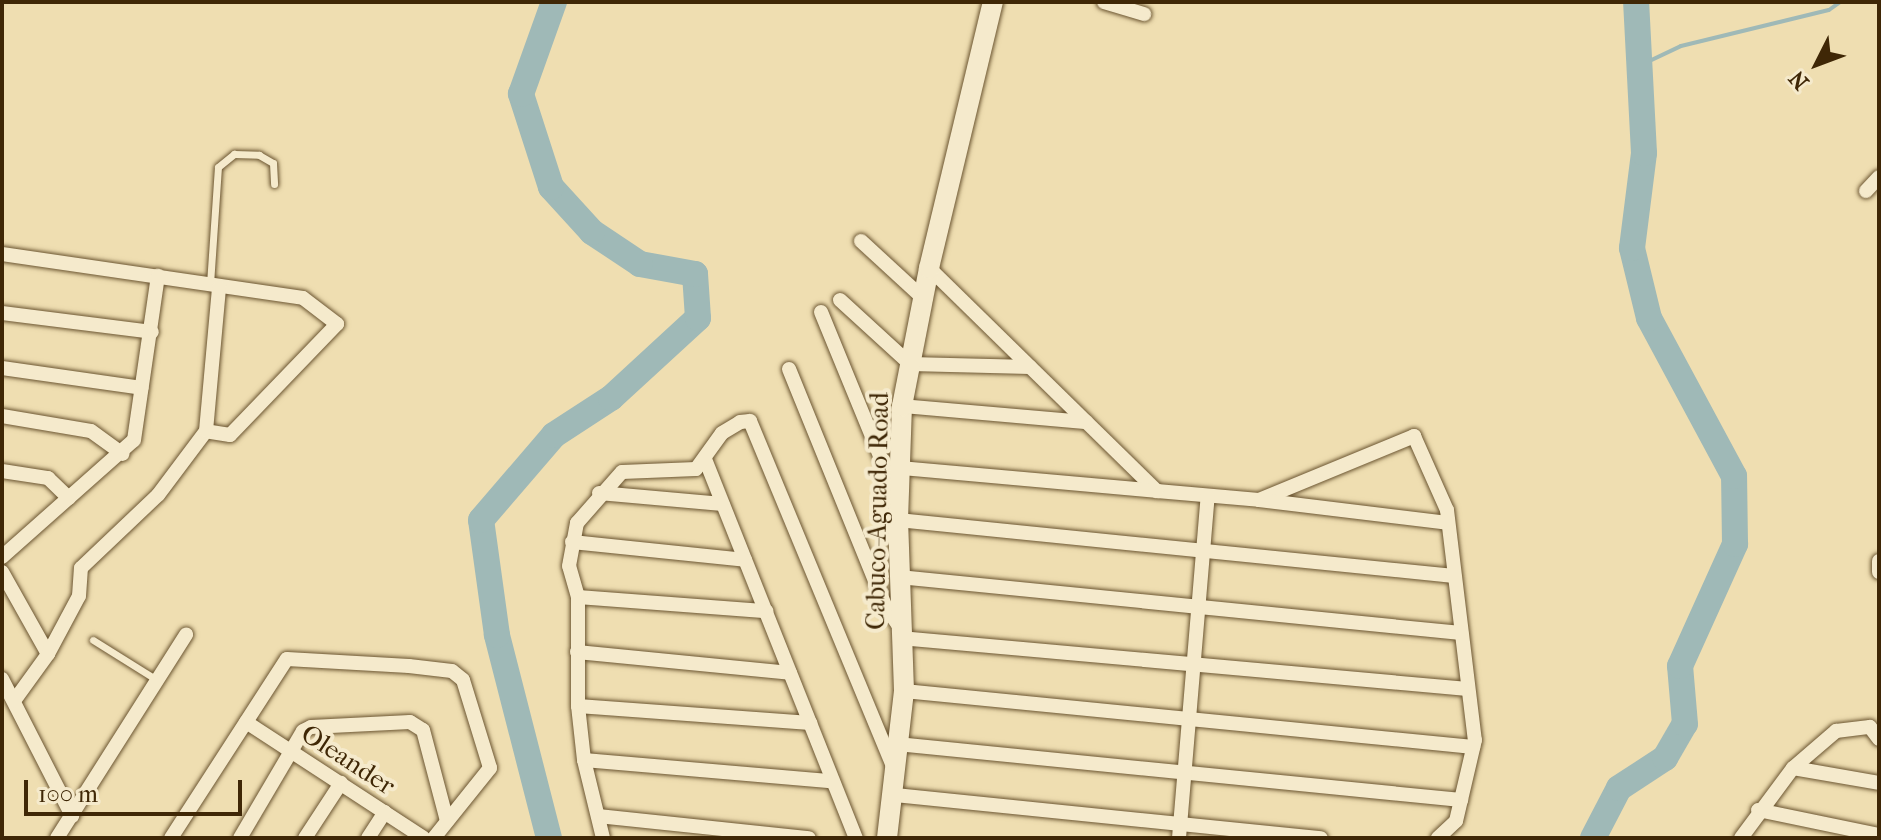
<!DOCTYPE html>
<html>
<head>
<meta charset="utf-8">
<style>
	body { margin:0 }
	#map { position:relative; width:1881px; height:840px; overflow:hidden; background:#efdeb1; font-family:"IM FELL French Canon",serif }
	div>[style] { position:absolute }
	.stream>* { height:4px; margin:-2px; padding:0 2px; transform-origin:2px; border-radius:2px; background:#9fb9b7 }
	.river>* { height:26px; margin:-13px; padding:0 13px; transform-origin:13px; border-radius:13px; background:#9fb9b7 }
	.roads { filter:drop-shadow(0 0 2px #6b5531) drop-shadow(0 0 2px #6b5531) }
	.lane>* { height:7px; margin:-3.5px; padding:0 3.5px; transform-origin:3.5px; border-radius:3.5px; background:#f5eacc }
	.street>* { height:14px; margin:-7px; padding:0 7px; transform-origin:7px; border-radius:7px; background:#f5eacc }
	.secondary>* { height:20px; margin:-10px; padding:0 10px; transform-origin:10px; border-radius:10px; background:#f5eacc }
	span { translate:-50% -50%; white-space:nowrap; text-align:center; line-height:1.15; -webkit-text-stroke:8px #f5eacc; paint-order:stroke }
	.street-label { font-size:26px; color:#3f2706 }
	.frame { position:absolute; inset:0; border:4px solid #3f2706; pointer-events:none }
	.north { position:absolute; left:1777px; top:24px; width:80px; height:80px; -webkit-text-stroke:6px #f5eacc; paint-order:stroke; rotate:228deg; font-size:22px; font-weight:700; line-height:32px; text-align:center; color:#3f2706 }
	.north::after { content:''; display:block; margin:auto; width:28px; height:36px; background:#3f2706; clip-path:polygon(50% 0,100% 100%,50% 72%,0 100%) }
	.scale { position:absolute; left:24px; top:780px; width:218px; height:36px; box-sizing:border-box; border:4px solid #3f2706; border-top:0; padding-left:10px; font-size:24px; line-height:28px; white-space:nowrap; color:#3f2706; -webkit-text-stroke:6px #f5eacc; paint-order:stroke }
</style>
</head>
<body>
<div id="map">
	<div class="stream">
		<i style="left:1641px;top:65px;width:44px;rotate:-25.4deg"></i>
		<i style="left:1681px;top:46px;width:152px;rotate:-13.7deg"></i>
		<i style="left:1829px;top:10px;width:14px;rotate:-36deg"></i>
	</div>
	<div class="river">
		<i style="left:549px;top:838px;width:210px;rotate:-104.4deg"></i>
		<i style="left:497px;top:635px;width:116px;rotate:-97.9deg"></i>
		<i style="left:481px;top:520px;width:112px;rotate:-49.3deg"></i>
		<i style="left:554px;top:435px;width:68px;rotate:-33deg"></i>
		<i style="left:611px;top:398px;width:118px;rotate:-42.6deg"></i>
		<i style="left:698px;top:318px;width:44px;rotate:-93.9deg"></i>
		<i style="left:695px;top:274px;width:56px;rotate:-169.7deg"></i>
		<i style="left:640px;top:264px;width:58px;rotate:-146.3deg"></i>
		<i style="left:592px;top:232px;width:61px;rotate:-132.3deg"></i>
		<i style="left:551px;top:187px;width:98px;rotate:-107.9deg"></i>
		<i style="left:521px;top:94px;width:98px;rotate:-70.3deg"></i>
		<i style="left:1593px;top:838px;width:56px;rotate:-62.5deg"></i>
		<i style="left:1619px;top:788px;width:55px;rotate:-33.1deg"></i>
		<i style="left:1665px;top:758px;width:39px;rotate:-60deg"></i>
		<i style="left:1685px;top:724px;width:58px;rotate:-94.9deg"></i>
		<i style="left:1680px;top:666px;width:134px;rotate:-65.7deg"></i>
		<i style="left:1735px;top:544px;width:68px;rotate:-90.8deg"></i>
		<i style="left:1734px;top:476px;width:179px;rotate:-118.3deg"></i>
		<i style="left:1649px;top:318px;width:72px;rotate:-103.7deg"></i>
		<i style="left:1632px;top:248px;width:96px;rotate:-82.8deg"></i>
		<i style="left:1644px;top:153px;width:151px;rotate:-93deg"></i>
	</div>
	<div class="roads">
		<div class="lane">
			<i style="left:210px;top:284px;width:117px;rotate:-86.1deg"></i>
			<i style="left:218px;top:167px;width:21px;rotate:-39deg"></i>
			<i style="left:234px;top:154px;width:25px;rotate:2deg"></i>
			<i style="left:259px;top:155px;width:16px;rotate:30deg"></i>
			<i style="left:273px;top:163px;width:21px;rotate:87deg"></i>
			<i style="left:93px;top:640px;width:75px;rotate:32deg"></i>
		</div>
		<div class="street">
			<i style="left:1104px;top:2px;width:42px;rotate:16.7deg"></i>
			<i style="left:1866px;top:191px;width:19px;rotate:-47deg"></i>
			<i style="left:861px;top:241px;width:84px;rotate:42.6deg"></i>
			<i style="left:2px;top:254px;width:304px;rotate:8.3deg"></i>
			<i style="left:303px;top:298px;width:43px;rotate:37.4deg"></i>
			<i style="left:337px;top:324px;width:154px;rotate:133.9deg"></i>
			<i style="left:230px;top:435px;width:24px;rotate:-171deg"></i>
			<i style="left:929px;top:268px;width:319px;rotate:44.4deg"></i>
			<i style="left:1157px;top:491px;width:102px;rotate:5deg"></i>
			<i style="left:1259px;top:500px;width:168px;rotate:-22.4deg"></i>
			<i style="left:1414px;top:436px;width:81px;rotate:66deg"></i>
			<i style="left:1447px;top:510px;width:232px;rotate:83.1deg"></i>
			<i style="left:1475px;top:740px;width:83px;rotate:103.2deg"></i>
			<i style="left:1456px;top:821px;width:25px;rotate:137deg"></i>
			<i style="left:840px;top:300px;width:95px;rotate:42.4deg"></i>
			<i style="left:910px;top:364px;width:120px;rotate:1.4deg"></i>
			<i style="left:821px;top:312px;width:200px;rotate:67.7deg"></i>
			<i style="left:2px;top:313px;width:151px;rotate:7.2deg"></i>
			<i style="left:2px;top:368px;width:141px;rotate:8.1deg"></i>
			<i style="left:789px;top:369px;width:256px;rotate:67.9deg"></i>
			<i style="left:885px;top:606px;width:28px;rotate:55deg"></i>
			<i style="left:902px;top:406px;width:185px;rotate:5deg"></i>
			<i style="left:2px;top:416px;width:90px;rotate:9.6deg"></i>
			<i style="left:91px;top:431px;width:39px;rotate:36deg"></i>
			<i style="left:705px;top:459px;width:408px;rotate:68.3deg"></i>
			<i style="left:901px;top:468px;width:257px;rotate:5.1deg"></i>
			<i style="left:2px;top:471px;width:47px;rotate:8.7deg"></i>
			<i style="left:48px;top:478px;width:29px;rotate:44deg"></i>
			<i style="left:599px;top:493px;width:124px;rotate:5.1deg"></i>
			<i style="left:1259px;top:500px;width:190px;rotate:6.9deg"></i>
			<i style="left:898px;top:520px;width:559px;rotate:5.75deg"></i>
			<i style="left:572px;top:542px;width:174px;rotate:5.9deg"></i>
			<i style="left:2px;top:557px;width:176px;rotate:-41.6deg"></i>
			<i style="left:134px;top:440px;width:166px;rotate:-81.7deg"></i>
			<i style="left:1879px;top:561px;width:11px;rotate:90deg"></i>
			<i style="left:2px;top:572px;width:94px;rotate:60.7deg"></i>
			<i style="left:899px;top:577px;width:565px;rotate:5.69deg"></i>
			<i style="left:578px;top:597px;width:189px;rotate:4.3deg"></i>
			<i style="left:900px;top:638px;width:570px;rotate:5.13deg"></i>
			<i style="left:577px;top:652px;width:214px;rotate:5.6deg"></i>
			<i style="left:2px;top:679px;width:154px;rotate:62.9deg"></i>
			<i style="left:904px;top:691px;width:572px;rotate:5.62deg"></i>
			<i style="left:14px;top:701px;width:58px;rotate:-54.1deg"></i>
			<i style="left:48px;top:654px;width:66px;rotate:-61.9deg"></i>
			<i style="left:79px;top:596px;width:28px;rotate:-86deg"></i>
			<i style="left:81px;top:568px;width:106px;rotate:-43.5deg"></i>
			<i style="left:158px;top:495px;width:80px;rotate:-53.1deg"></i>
			<i style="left:206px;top:431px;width:144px;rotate:-84.8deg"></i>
			<i style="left:578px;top:706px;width:233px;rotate:4.2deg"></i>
			<i style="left:246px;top:722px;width:212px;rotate:33.1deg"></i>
			<i style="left:897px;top:744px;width:567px;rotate:5.67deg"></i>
			<i style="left:584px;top:760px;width:248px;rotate:4.9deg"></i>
			<i style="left:1793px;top:768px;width:87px;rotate:9.9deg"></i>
			<i style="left:895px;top:795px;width:428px;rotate:5.8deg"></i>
			<i style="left:1758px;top:810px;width:124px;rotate:11.7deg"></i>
			<i style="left:598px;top:816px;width:212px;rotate:6deg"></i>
			<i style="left:57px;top:838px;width:241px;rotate:-57.6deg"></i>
			<i style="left:171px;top:838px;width:213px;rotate:-57.1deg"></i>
			<i style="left:287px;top:659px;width:122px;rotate:3.3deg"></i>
			<i style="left:409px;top:666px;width:43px;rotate:6.6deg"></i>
			<i style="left:452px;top:671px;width:14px;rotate:39deg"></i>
			<i style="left:463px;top:680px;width:92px;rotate:72.9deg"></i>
			<i style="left:490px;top:768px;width:90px;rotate:128.7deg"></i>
			<i style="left:240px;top:838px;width:124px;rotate:-59.5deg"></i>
			<i style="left:303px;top:731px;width:9px;rotate:-27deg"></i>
			<i style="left:311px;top:727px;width:99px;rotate:-2.9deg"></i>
			<i style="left:410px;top:722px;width:15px;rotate:32deg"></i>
			<i style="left:423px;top:730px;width:94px;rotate:75.2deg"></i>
			<i style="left:305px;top:838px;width:66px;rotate:-56.8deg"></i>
			<i style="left:368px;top:838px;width:31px;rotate:-57deg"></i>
			<i style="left:603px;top:838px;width:80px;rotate:-103.7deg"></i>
			<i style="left:584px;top:760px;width:54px;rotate:-96.3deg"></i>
			<i style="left:578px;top:706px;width:109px;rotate:-90deg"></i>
			<i style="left:578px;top:597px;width:32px;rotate:-106deg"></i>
			<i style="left:569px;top:566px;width:44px;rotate:-79.5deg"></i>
			<i style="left:577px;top:523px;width:68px;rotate:-48.6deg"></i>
			<i style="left:622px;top:472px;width:74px;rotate:-2.3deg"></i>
			<i style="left:696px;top:469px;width:44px;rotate:-54.2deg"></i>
			<i style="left:722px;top:433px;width:21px;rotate:-31deg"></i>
			<i style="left:740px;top:422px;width:10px;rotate:-6deg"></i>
			<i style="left:750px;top:421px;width:373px;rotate:67.5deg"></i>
			<i style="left:1179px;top:838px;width:343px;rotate:-85.2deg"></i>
			<i style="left:1741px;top:838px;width:87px;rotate:-53.4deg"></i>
			<i style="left:1793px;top:768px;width:57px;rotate:-40.7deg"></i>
			<i style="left:1836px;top:731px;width:34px;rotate:-7deg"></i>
			<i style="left:1870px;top:727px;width:15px;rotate:53deg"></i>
		</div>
		<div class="secondary">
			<i style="left:887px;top:838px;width:148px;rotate:-83.4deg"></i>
			<i style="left:904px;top:691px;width:171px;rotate:-92deg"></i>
			<i style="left:898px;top:520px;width:114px;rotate:-88deg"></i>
			<i style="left:902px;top:406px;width:141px;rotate:-78.9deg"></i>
			<i style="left:929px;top:268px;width:274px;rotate:-76.5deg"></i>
		</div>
	</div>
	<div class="street-label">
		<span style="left:878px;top:511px;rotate:-89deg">Cabuco-Aguado Road</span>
		<span style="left:348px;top:760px;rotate:33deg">Oleander</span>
	</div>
	<div class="frame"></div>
	<div class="north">N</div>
	<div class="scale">100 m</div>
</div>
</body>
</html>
